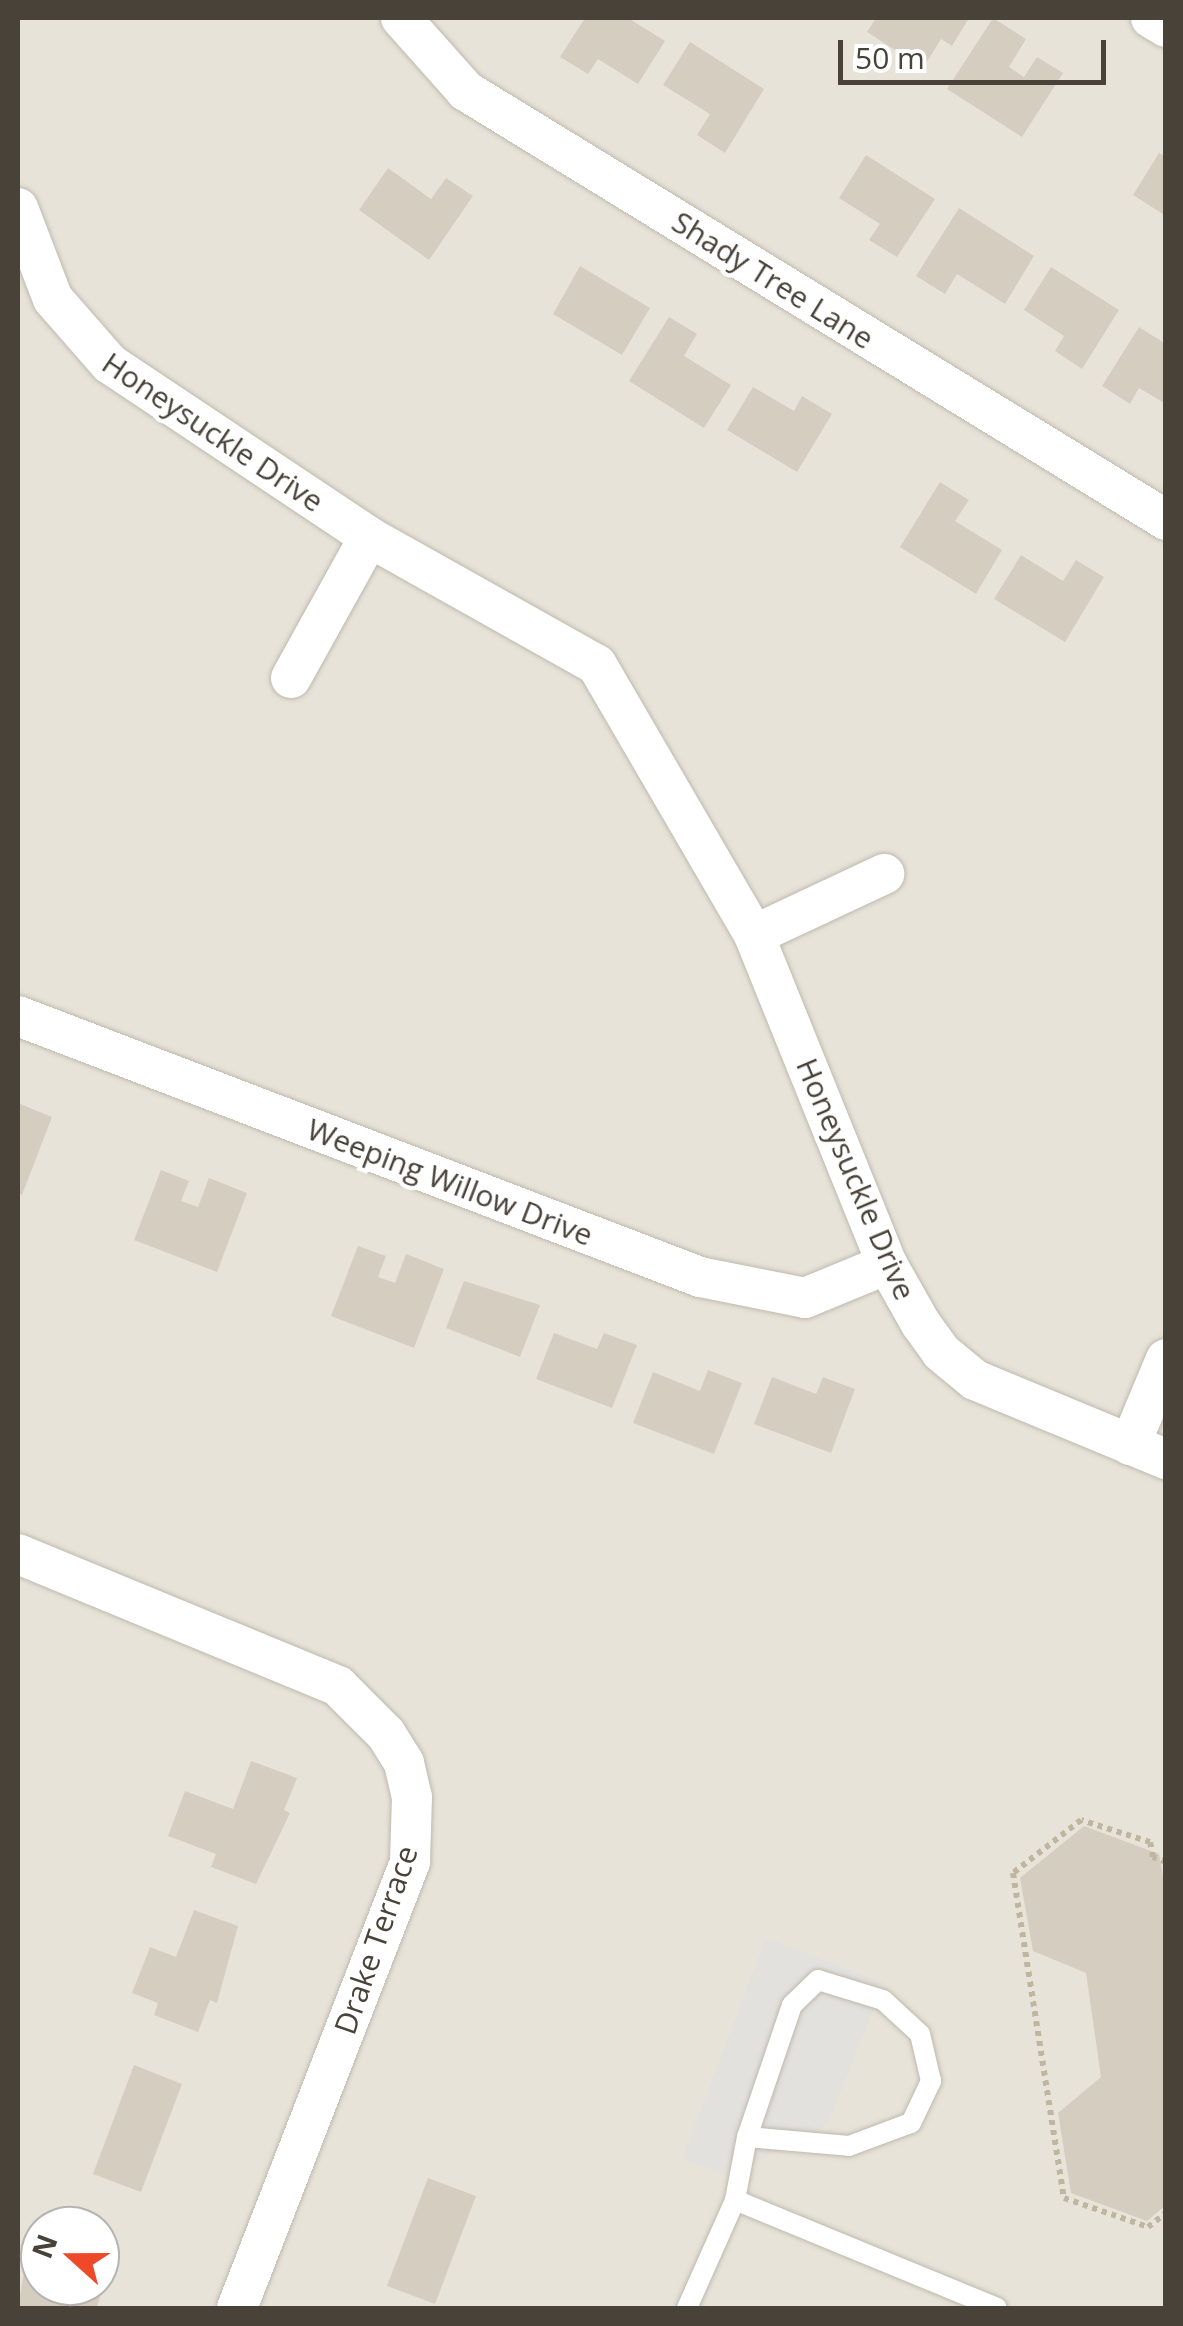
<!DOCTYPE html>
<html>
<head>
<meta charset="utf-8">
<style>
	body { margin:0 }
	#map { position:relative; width:1183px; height:2326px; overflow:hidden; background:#f4f1ea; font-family:"Open Sans",sans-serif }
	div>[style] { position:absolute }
	.residential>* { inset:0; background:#e8e3d9 }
	.parking>* { inset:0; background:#e3e1de }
	.building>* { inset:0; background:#d5cdc0 }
	.path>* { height:6px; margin-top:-3px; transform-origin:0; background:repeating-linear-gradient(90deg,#c0b59f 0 5px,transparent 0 10px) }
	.roads { filter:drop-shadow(0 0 2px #bfb9ad) drop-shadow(0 0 2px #bfb9ad) }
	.lane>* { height:20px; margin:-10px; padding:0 10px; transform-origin:10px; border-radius:10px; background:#fff }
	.street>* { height:40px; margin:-20px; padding:0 20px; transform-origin:20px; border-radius:20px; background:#fff }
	span { translate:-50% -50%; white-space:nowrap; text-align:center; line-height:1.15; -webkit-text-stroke:9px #fff; paint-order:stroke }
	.street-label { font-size:30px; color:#484239 }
	.frame { position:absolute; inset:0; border:20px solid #484239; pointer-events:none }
	.north { position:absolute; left:20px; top:2206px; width:100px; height:100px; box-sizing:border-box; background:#fff; border:2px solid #b6b3b0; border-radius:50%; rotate:291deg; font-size:28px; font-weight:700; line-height:40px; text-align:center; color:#484239 }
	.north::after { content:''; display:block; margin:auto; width:35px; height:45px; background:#ee4928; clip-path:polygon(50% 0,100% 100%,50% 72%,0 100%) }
	.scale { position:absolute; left:838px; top:40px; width:268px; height:45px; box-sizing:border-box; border:5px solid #484239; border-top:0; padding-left:12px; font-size:30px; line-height:35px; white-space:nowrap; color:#484239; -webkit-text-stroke:8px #fff; paint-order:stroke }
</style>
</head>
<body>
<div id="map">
	<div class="residential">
		<i style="clip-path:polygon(evenodd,18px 18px,1165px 18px,1165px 2308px,18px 2308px,18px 18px,40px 2226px,100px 2226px,100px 2286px,40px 2286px,40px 2226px)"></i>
	</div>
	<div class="parking">
		<i style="clip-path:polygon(766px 1938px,884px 1983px,828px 2124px,729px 2176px,682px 2159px)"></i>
	</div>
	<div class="building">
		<i style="clip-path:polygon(585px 18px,628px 18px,665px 41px,638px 84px,598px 59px,588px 74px,560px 57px)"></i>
		<i style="clip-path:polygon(876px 18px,969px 18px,952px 46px,941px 39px,923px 68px,867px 32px)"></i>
		<i style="clip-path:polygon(993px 18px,1026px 39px,1009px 67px,1024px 77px,1037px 57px,1063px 73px,1022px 137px,947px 89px)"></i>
		<i style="clip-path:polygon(690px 42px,764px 89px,725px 153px,697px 135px,710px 114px,663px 85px)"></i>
		<i style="clip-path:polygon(1159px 153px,1166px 157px,1166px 216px,1133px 195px)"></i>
		<i style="clip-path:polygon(866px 155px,935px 199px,897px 257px,869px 240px,880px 224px,839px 198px)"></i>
		<i style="clip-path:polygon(388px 168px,431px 199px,446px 178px,473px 196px,429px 260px,359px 210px)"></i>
		<i style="clip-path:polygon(959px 208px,1034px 256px,1005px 304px,957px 274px,945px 294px,916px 276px)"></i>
		<i style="clip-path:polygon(580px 266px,650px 308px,622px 355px,553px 314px)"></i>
		<i style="clip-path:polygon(1051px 267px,1119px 310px,1082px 369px,1055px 351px,1064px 336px,1024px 310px)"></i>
		<i style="clip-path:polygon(669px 317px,697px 334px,684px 356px,731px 385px,704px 428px,629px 381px)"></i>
		<i style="clip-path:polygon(1139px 327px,1166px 344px,1166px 404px,1139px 388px,1130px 404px,1102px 386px)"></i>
		<i style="clip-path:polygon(753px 387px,794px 411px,802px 396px,832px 414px,797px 472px,727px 430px)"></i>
		<i style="clip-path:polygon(940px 482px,969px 500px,955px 521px,1002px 550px,976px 594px,900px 547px)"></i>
		<i style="clip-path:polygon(1021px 555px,1063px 581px,1076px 560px,1104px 577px,1065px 642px,994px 599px)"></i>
		<i style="clip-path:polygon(18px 1103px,52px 1117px,22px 1195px,18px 1193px)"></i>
		<i style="clip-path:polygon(161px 1170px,189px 1181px,181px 1201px,198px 1207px,209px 1178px,247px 1193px,217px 1272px,134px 1240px)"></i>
		<i style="clip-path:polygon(358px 1246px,386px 1256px,378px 1277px,395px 1283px,406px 1254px,444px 1269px,414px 1348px,331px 1316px)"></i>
		<i style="clip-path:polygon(464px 1281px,540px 1305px,520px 1357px,446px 1328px)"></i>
		<i style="clip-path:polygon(554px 1333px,597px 1349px,604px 1333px,637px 1345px,612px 1408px,536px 1379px)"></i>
		<i style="clip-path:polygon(708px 1370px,742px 1383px,714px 1454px,633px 1423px,653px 1372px,700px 1391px)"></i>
		<i style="clip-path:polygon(772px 1377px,816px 1394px,823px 1377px,855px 1389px,831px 1453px,754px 1424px)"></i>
		<i style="clip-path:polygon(251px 1761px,297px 1778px,284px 1810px,290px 1813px,256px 1884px,211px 1867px,216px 1854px,168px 1836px,185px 1791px,233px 1809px)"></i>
		<i style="clip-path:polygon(1084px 1826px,1159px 1854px,1166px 1892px,1166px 2205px,1147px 2221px,1071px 2193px,1058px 2113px,1101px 2077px,1086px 1973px,1033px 1951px,1020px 1878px)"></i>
		<i style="clip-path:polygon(194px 1910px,238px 1926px,217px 2003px,210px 2000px,198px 2032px,154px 2015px,158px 2003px,132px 1993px,150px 1947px,176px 1957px)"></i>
		<i style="clip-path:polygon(134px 2065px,182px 2084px,141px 2192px,93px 2174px)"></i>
		<i style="clip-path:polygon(428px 2178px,476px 2196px,435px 2304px,387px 2286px)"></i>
		<i style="clip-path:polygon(100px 2239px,114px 2244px,97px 2308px,18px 2308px,25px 2265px,40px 2270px,40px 2286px,100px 2286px)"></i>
	</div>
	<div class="path">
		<i style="left:1166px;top:1862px;width:14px;rotate:-159deg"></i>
		<i style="left:1153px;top:1857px;width:15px;rotate:-101deg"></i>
		<i style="left:1150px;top:1842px;width:72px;rotate:-162.3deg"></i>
		<i style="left:1081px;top:1820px;width:86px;rotate:142.1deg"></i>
		<i style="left:1013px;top:1873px;width:329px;rotate:81.1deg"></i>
		<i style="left:1064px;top:2198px;width:89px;rotate:19deg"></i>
		<i style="left:1148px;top:2227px;width:23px;rotate:-38deg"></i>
	</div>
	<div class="roads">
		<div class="lane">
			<i style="left:735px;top:2200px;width:283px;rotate:22.4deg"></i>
			<i style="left:687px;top:2308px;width:118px;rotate:-66deg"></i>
			<i style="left:735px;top:2200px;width:64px;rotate:-79.2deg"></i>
			<i style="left:747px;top:2137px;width:102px;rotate:5deg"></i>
			<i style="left:849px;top:2146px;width:66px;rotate:-20.4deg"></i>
			<i style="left:911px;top:2123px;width:47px;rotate:-64.5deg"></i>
			<i style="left:931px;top:2081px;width:48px;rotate:-103.2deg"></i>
			<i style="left:920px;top:2034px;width:50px;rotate:-137.4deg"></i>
			<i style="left:883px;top:2000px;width:68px;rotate:-162.9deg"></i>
			<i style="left:818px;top:1980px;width:36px;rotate:136deg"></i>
			<i style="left:792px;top:2005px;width:139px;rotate:108.8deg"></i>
		</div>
		<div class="street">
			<i style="left:401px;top:18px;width:98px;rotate:48.3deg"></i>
			<i style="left:466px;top:91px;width:821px;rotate:31.5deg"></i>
			<i style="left:1151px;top:18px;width:17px;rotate:31deg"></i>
			<i style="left:18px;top:208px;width:97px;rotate:69deg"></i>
			<i style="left:53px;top:299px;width:86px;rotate:48.8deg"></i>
			<i style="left:110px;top:364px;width:311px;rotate:33.7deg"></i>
			<i style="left:369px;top:537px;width:261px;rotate:29.3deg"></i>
			<i style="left:597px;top:665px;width:312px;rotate:59.8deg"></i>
			<i style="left:754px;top:935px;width:355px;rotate:68deg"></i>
			<i style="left:887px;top:1264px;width:69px;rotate:60.5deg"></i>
			<i style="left:921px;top:1324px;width:34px;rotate:54deg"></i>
			<i style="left:941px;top:1352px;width:44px;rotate:39.5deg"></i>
			<i style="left:975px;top:1380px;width:207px;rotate:22.5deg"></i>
			<i style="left:291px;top:678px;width:161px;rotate:-61deg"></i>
			<i style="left:754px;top:935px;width:144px;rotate:-25.1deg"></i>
			<i style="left:18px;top:1016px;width:730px;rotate:20.94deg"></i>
			<i style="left:700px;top:1277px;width:107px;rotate:11.3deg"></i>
			<i style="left:805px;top:1298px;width:89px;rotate:-22.5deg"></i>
			<i style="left:1130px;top:1445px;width:93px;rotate:-67.3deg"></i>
			<i style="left:18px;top:1554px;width:346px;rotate:22.4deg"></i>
			<i style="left:338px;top:1686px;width:68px;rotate:45deg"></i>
			<i style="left:386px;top:1734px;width:34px;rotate:58deg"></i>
			<i style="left:404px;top:1763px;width:35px;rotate:77deg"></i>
			<i style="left:412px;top:1797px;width:65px;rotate:91.8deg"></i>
			<i style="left:410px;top:1862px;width:478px;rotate:111.2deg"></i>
		</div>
	</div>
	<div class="street-label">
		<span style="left:773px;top:280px;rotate:32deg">Shady Tree Lane</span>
		<span style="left:213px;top:432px;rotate:34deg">Honeysuckle Drive</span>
		<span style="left:856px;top:1179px;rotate:67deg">Honeysuckle Drive</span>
		<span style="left:450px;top:1182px;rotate:21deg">Weeping Willow Drive</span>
		<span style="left:376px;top:1940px;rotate:-71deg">Drake Terrace</span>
	</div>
	<div class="frame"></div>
	<div class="north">N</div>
	<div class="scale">50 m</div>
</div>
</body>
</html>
